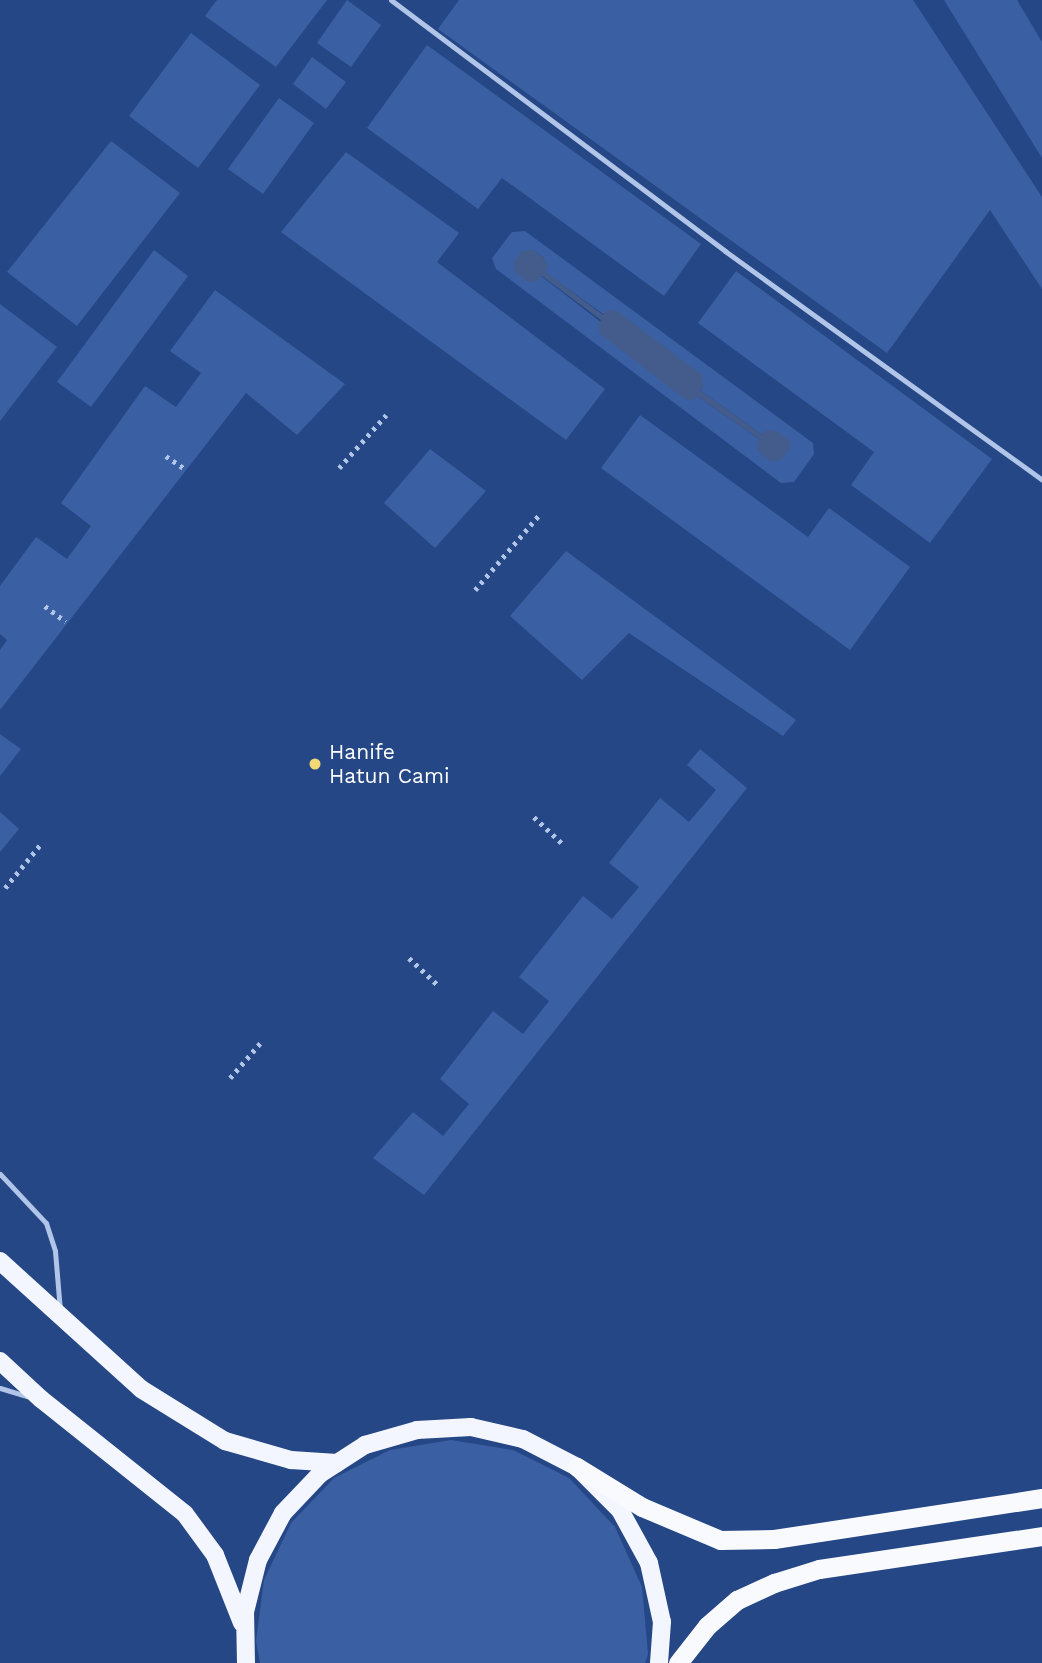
<!DOCTYPE html>
<html>
<head>
<meta charset="utf-8">
<style>
	body { margin:0 }
	#map { position:relative; width:1042px; height:1663px; overflow:hidden; background:#254786; font-family:"Work Sans",sans-serif }
	div>[style] { position:absolute }
	.green>* { inset:0; background:#3a5fa3 }
	.water>* { inset:0; background:#445c8b }
	.path>* { height:4.5px; margin-top:-2.25px; transform-origin:0; background:repeating-linear-gradient(90deg,#b0c5e8 0 3.5px,transparent 0 8.5px) }
	.service>* { height:5px; margin:-2.5px; padding:0 2.5px; transform-origin:2.5px; border-radius:2.5px; background:#b0c5e8 }
	.primary>* { height:18px; margin:-9px; padding:0 9px; transform-origin:9px; border-radius:9px; background:#f3f6fe }
	.trunk>* { height:19px; margin:-9.5px; padding:0 9.5px; transform-origin:9.5px; border-radius:9.5px; background:#f9fafe }
	.dots>* { width:19px; height:19px; translate:-50% -50%; box-sizing:border-box; border:4px solid #254786; border-radius:50% }
	span { translate:-50% -50%; white-space:nowrap; text-align:center; line-height:1.15; -webkit-text-stroke:7px #254786; paint-order:stroke }
	.poi-label { font-size:21px; color:#fff }
	.left { translate:0 -50%; text-align:left }
</style>
</head>
<body>
<div id="map">
	<div class="green">
		<i style="clip-path:polygon(217px 0,327px 0,276px 67px,205px 16px)"></i>
		<i style="clip-path:polygon(347px 0,381px 25px,351px 67px,317px 43px)"></i>
		<i style="clip-path:polygon(459px 0,913px 0,1042px 197px,1042px 289px,990px 210px,887px 353px,438px 29px)"></i>
		<i style="clip-path:polygon(944px 0,1017px 0,1042px 42px,1042px 158px)"></i>
		<i style="clip-path:polygon(191px 33px,260px 85px,198px 168px,129px 116px)"></i>
		<i style="clip-path:polygon(427px 45px,701px 244px,664px 296px,502px 178px,478px 209px,367px 128px)"></i>
		<i style="clip-path:polygon(312px 57px,346px 82px,326px 109px,293px 84px)"></i>
		<i style="clip-path:polygon(279px 98px,314px 123px,263px 194px,228px 169px)"></i>
		<i style="clip-path:polygon(111px 141px,180px 193px,77px 326px,7px 272px)"></i>
		<i style="clip-path:polygon(346px 152px,459px 233px,437px 262px,605px 389px,566px 440px,281px 232px)"></i>
		<i style="clip-path:polygon(evenodd,525px 231px,813px 443px,814px 454px,794px 482px,781px 483px,496px 269px,492px 258px,512px 232px,525px 231px,533px 250px,544px 258px,547px 267px,544px 272px,703px 385px,700px 390px,762px 435px,759px 439px,697px 396px,541px 276px,533px 250px)"></i>
		<i style="clip-path:polygon(154px 250px,188px 276px,91px 407px,57px 382px)"></i>
		<i style="clip-path:polygon(736px 271px,992px 459px,930px 543px,851px 485px,874px 452px,698px 323px)"></i>
		<i style="clip-path:polygon(215px 290px,345px 384px,297px 435px,246px 393px,0 710px,0 650px,7px 640px,0 634px,0 586px,36px 537px,67px 559px,91px 526px,61px 503px,145px 386px,176px 407px,201px 373px,170px 351px)"></i>
		<i style="clip-path:polygon(0 304px,57px 347px,0 421px)"></i>
		<i style="clip-path:polygon(640px 415px,808px 537px,829px 508px,910px 567px,850px 650px,601px 468px)"></i>
		<i style="clip-path:polygon(430px 449px,486px 491px,435px 548px,384px 503px)"></i>
		<i style="clip-path:polygon(566px 551px,796px 720px,783px 736px,629px 633px,582px 680px,510px 616px)"></i>
		<i style="clip-path:polygon(0 734px,21px 749px,0 776px)"></i>
		<i style="clip-path:polygon(700px 749px,747px 788px,424px 1195px,373px 1158px,413px 1112px,443px 1136px,469px 1104px,440px 1079px,493px 1011px,523px 1034px,549px 1001px,519px 977px,583px 896px,612px 919px,639px 887px,609px 863px,660px 798px,689px 822px,716px 790px,687px 765px)"></i>
		<i style="clip-path:polygon(0 812px,19px 829px,0 852px)"></i>
		<i style="clip-path:polygon(451px 1440px,513px 1450px,569px 1478px,615px 1527px,642px 1587px,648px 1654px,645px 1663px,260px 1663px,256px 1641px,264px 1580px,291px 1523px,334px 1478px,390px 1450px)"></i>
	</div>
	<div class="water">
		<i style="clip-path:polygon(533px 250px,544px 258px,548px 267px,545px 272px,603px 315px,607px 310px,617px 311px,702px 375px,703px 385px,700px 390px,762px 435px,766px 430px,776px 431px,790px 440px,790px 448px,780px 461px,770px 461px,757px 450px,759px 439px,697px 396px,694px 400px,685px 399px,600px 334px,598px 324px,601px 320px,542px 276px,536px 282px,526px 281px,515px 272px,514px 262px,522px 251px)"></i>
	</div>
	<div class="path">
		<i style="left:166px;top:456px;width:23px;rotate:34deg"></i>
		<i style="left:339px;top:468px;width:71px;rotate:-48.4deg"></i>
		<i style="left:475px;top:590px;width:99px;rotate:-49.5deg"></i>
		<i style="left:45px;top:606px;width:26px;rotate:37deg"></i>
		<i style="left:534px;top:817px;width:40px;rotate:43deg"></i>
		<i style="left:5px;top:888px;width:55px;rotate:-50.9deg"></i>
		<i style="left:409px;top:958px;width:42px;rotate:43.1deg"></i>
		<i style="left:230px;top:1078px;width:49px;rotate:-49.1deg"></i>
	</div>
	<div class="service">
		<i style="left:391px;top:0;width:418px;rotate:36.9deg"></i>
		<i style="left:725px;top:251px;width:391px;rotate:35.8deg"></i>
		<i style="left:0;top:1174px;width:67px;rotate:46.8deg"></i>
		<i style="left:46px;top:1223px;width:29px;rotate:72deg"></i>
		<i style="left:55px;top:1251px;width:59px;rotate:85.2deg"></i>
		<i style="left:0;top:1388px;width:28px;rotate:17deg"></i>
	</div>
	<div class="primary">
		<i style="left:0;top:1261px;width:190px;rotate:42.2deg"></i>
		<i style="left:141px;top:1389px;width:99px;rotate:31.8deg"></i>
		<i style="left:225px;top:1441px;width:69px;rotate:16.1deg"></i>
		<i style="left:291px;top:1460px;width:46px;rotate:3.7deg"></i>
		<i style="left:0;top:1361px;width:56px;rotate:42.8deg"></i>
		<i style="left:41px;top:1399px;width:184px;rotate:38.6deg"></i>
		<i style="left:185px;top:1514px;width:51px;rotate:53.8deg"></i>
		<i style="left:215px;top:1555px;width:73px;rotate:68.3deg"></i>
		<i style="left:246px;top:1663px;width:51px;rotate:-91.1deg"></i>
		<i style="left:245px;top:1612px;width:54px;rotate:-76deg"></i>
		<i style="left:258px;top:1560px;width:53px;rotate:-62deg"></i>
		<i style="left:283px;top:1513px;width:54px;rotate:-46.5deg"></i>
		<i style="left:320px;top:1474px;width:54px;rotate:-32.8deg"></i>
		<i style="left:365px;top:1445px;width:54px;rotate:-16.1deg"></i>
		<i style="left:417px;top:1430px;width:54px;rotate:-3.2deg"></i>
		<i style="left:471px;top:1427px;width:53px;rotate:13deg"></i>
		<i style="left:523px;top:1439px;width:61px;rotate:27.4deg"></i>
		<i style="left:577px;top:1467px;width:61px;rotate:45deg"></i>
		<i style="left:620px;top:1510px;width:60px;rotate:61.3deg"></i>
		<i style="left:649px;top:1563px;width:60px;rotate:77.6deg"></i>
		<i style="left:662px;top:1622px;width:41px;rotate:94.2deg"></i>
	</div>
	<div class="trunk">
		<i style="left:577px;top:1467px;width:76px;rotate:31.6deg"></i>
		<i style="left:642px;top:1507px;width:85px;rotate:22.9deg"></i>
		<i style="left:720px;top:1540px;width:54px;rotate:-1.1deg"></i>
		<i style="left:774px;top:1539px;width:271px;rotate:-8.7deg"></i>
		<i style="left:678px;top:1663px;width:47px;rotate:-51.9deg"></i>
		<i style="left:707px;top:1626px;width:40px;rotate:-41deg"></i>
		<i style="left:737px;top:1600px;width:41px;rotate:-24.7deg"></i>
		<i style="left:774px;top:1583px;width:47px;rotate:-17.3deg"></i>
		<i style="left:819px;top:1569px;width:225px;rotate:-8.4deg"></i>
	</div>
	<div class="dots">
		<i style="left:315px;top:764px;background:#f2d975"></i>
	</div>
	<div class="poi-label">
		<span class="left" style="left:329px;top:764px">Hanife<br>Hatun Cami</span>
	</div>
</div>
</body>
</html>
